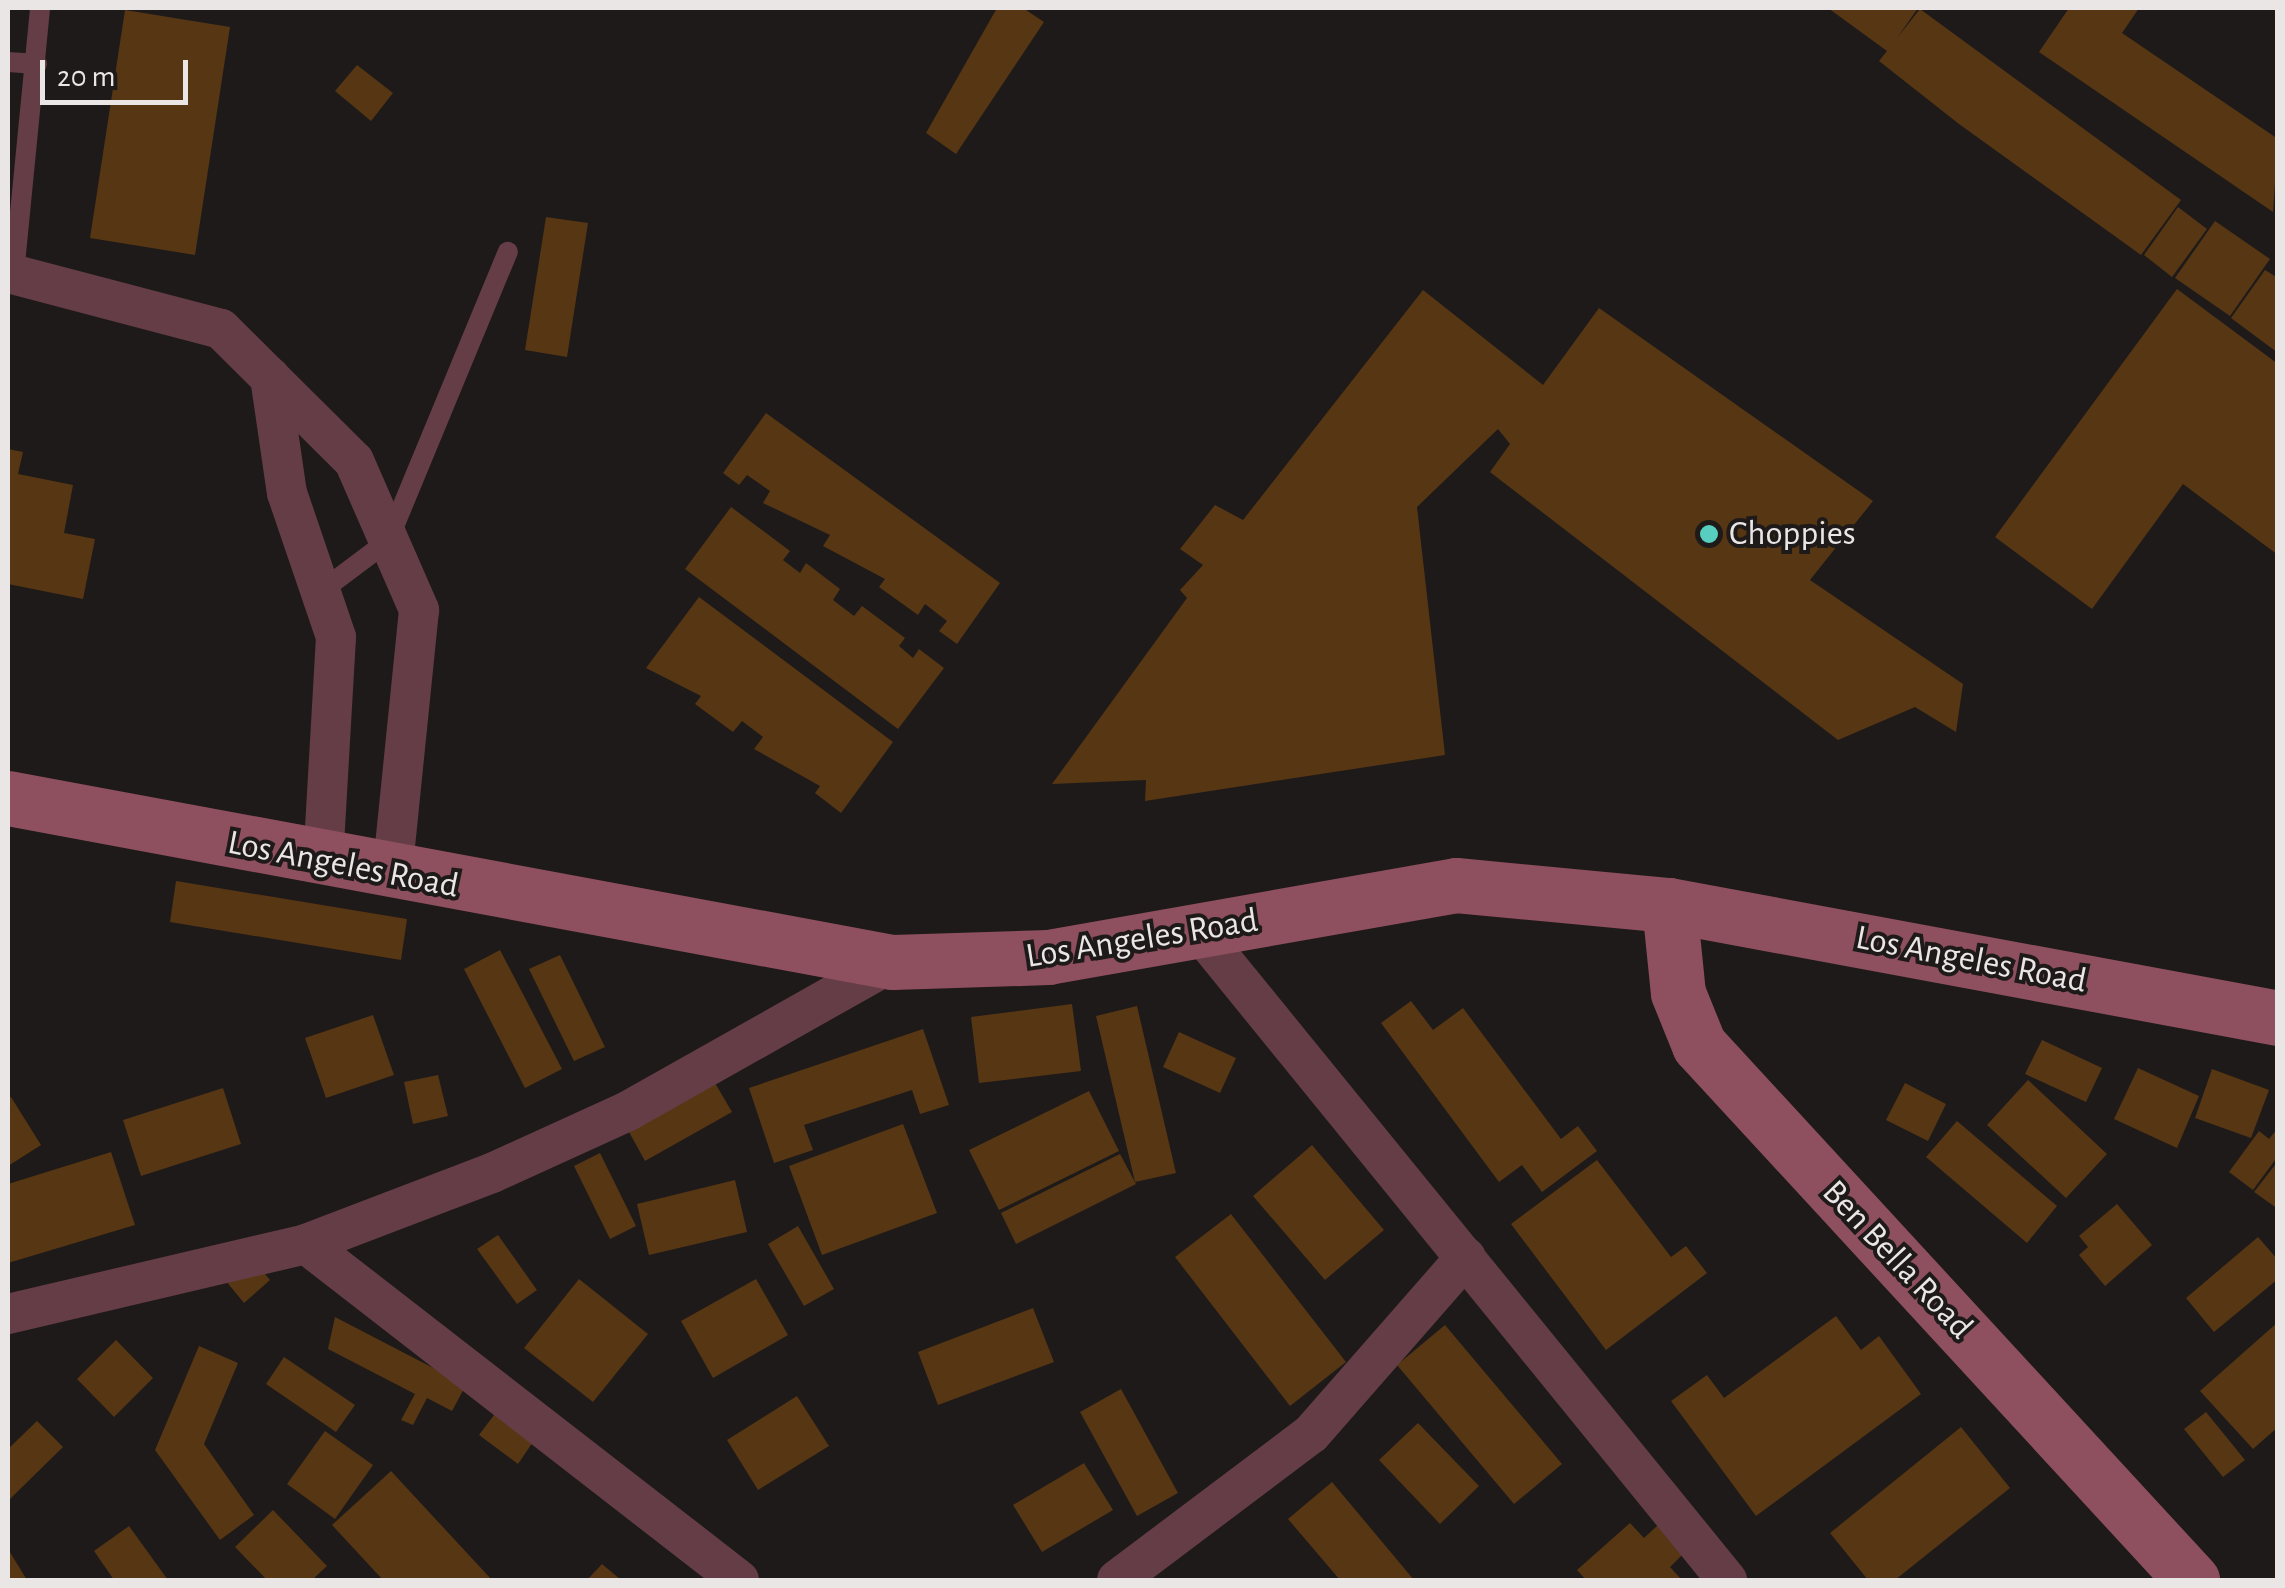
<!DOCTYPE html>
<html>
<head>
<meta charset="utf-8">
<style>
	body { margin:0 }
	#map { position:relative; width:2285px; height:1588px; overflow:hidden; background:#1e1a19; font-family:"Alegreya Sans",sans-serif }
	div>[style] { position:absolute }
	.building>* { inset:0; background:#563613 }
	.service>* { height:20px; margin:-10px; padding:0 10px; transform-origin:10px; border-radius:10px; background:#653d46 }
	.minor>* { height:40px; margin:-20px; padding:0 20px; transform-origin:20px; border-radius:20px; background:#653d46 }
	.secondary>* { height:55px; margin:-27.5px; padding:0 27.5px; transform-origin:27.5px; border-radius:27.5px; background:#8e4f5e }
	.dots>* { width:28px; height:28px; translate:-50% -50%; box-sizing:border-box; border:5px solid #1e1a19; border-radius:50% }
	span { translate:-50% -50%; white-space:nowrap; text-align:center; line-height:1.15; -webkit-text-stroke:8px #1e1a19; paint-order:stroke }
	.poi-label { font-size:35px; color:#e9e6e5 }
	.left { translate:0 -50%; text-align:left }
	.street-label { font-size:35px; color:#e9e6e5 }
	.frame { position:absolute; inset:0; border:10px solid #e9e6e5; pointer-events:none }
	.scale { position:absolute; left:40px; top:60px; width:148px; height:45px; box-sizing:border-box; border:5px solid #e9e6e5; border-top:0; padding-left:12px; font-size:30px; line-height:35px; white-space:nowrap; color:#e9e6e5; -webkit-text-stroke:8px #1e1a19; paint-order:stroke }
</style>
</head>
<body>
<div id="map">
	<div class="building">
		<i style="clip-path:polygon(997px 8px,1023px 8px,1044px 22px,956px 154px,926px 133px)"></i>
		<i style="clip-path:polygon(1828px 8px,1918px 8px,1897px 38px,1920px 9px,2181px 200px,2141px 255px,1959px 124px,1879px 61px,1887px 51px)"></i>
		<i style="clip-path:polygon(2069px 8px,2139px 8px,2122px 33px,2278px 139px,2273px 212px,2039px 52px)"></i>
		<i style="clip-path:polygon(125px 10px,230px 27px,195px 255px,90px 238px)"></i>
		<i style="clip-path:polygon(357px 65px,393px 93px,371px 121px,335px 91px)"></i>
		<i style="clip-path:polygon(2178px 207px,2207px 229px,2172px 277px,2144px 255px)"></i>
		<i style="clip-path:polygon(546px 217px,588px 223px,567px 357px,525px 350px)"></i>
		<i style="clip-path:polygon(2215px 221px,2270px 259px,2230px 316px,2175px 278px)"></i>
		<i style="clip-path:polygon(2265px 270px,2278px 278px,2278px 353px,2231px 318px)"></i>
		<i style="clip-path:polygon(2177px 289px,2278px 364px,2278px 555px,2183px 484px,2092px 609px,1995px 537px)"></i>
		<i style="clip-path:polygon(1423px 290px,1543px 385px,1599px 308px,1873px 501px,1810px 580px,1963px 684px,1956px 732px,1915px 707px,1838px 740px,1490px 472px,1510px 444px,1498px 429px,1417px 507px,1445px 755px,1145px 801px,1146px 780px,1052px 784px,1187px 598px,1180px 590px,1203px 565px,1180px 549px,1215px 505px,1243px 520px)"></i>
		<i style="clip-path:polygon(766px 413px,1000px 583px,957px 644px,939px 631px,947px 621px,925px 604px,918px 615px,879px 587px,885px 579px,823px 546px,830px 535px,763px 503px,770px 491px,747px 475px,739px 485px,723px 473px)"></i>
		<i style="clip-path:polygon(8px 449px,23px 452px,18px 474px,73px 485px,64px 533px,95px 539px,83px 599px,8px 584px)"></i>
		<i style="clip-path:polygon(731px 507px,790px 551px,783px 560px,800px 573px,806px 563px,840px 589px,833px 600px,854px 616px,862px 606px,905px 638px,899px 646px,913px 658px,919px 649px,944px 668px,898px 729px,685px 569px)"></i>
		<i style="clip-path:polygon(699px 597px,893px 742px,841px 813px,815px 793px,820px 786px,754px 749px,763px 737px,742px 721px,733px 732px,695px 704px,701px 696px,646px 668px)"></i>
		<i style="clip-path:polygon(176px 881px,407px 919px,401px 960px,170px 922px)"></i>
		<i style="clip-path:polygon(500px 950px,562px 1069px,525px 1088px,464px 969px)"></i>
		<i style="clip-path:polygon(560px 955px,605px 1047px,574px 1061px,529px 969px)"></i>
		<i style="clip-path:polygon(1411px 1001px,1433px 1030px,1463px 1008px,1561px 1139px,1578px 1126px,1597px 1151px,1542px 1192px,1522px 1165px,1499px 1182px,1381px 1023px)"></i>
		<i style="clip-path:polygon(1072px 1004px,1081px 1071px,979px 1083px,971px 1017px)"></i>
		<i style="clip-path:polygon(1137px 1006px,1176px 1173px,1135px 1182px,1096px 1016px)"></i>
		<i style="clip-path:polygon(373px 1015px,394px 1075px,326px 1098px,305px 1038px)"></i>
		<i style="clip-path:polygon(923px 1029px,949px 1105px,920px 1114px,912px 1090px,804px 1125px,813px 1150px,774px 1163px,749px 1088px)"></i>
		<i style="clip-path:polygon(1179px 1032px,1236px 1058px,1220px 1093px,1163px 1067px)"></i>
		<i style="clip-path:polygon(2042px 1040px,2102px 1068px,2086px 1102px,2025px 1074px)"></i>
		<i style="clip-path:polygon(2138px 1068px,2199px 1096px,2177px 1148px,2114px 1119px)"></i>
		<i style="clip-path:polygon(2212px 1069px,2269px 1090px,2251px 1138px,2195px 1118px)"></i>
		<i style="clip-path:polygon(438px 1075px,448px 1116px,413px 1124px,404px 1082px)"></i>
		<i style="clip-path:polygon(2028px 1080px,2107px 1154px,2066px 1198px,1987px 1125px)"></i>
		<i style="clip-path:polygon(715px 1083px,732px 1112px,645px 1161px,629px 1132px)"></i>
		<i style="clip-path:polygon(1905px 1083px,1946px 1104px,1928px 1141px,1886px 1120px)"></i>
		<i style="clip-path:polygon(223px 1088px,241px 1144px,141px 1176px,123px 1120px)"></i>
		<i style="clip-path:polygon(1089px 1091px,1119px 1151px,999px 1210px,969px 1150px)"></i>
		<i style="clip-path:polygon(11px 1097px,41px 1145px,8px 1166px,8px 1099px)"></i>
		<i style="clip-path:polygon(1957px 1121px,2057px 1206px,2027px 1243px,1926px 1157px)"></i>
		<i style="clip-path:polygon(903px 1124px,937px 1213px,822px 1255px,789px 1166px)"></i>
		<i style="clip-path:polygon(2278px 1128px,2278px 1156px,2253px 1190px,2229px 1172px,2259px 1131px,2269px 1139px)"></i>
		<i style="clip-path:polygon(1312px 1145px,1384px 1230px,1325px 1280px,1253px 1196px)"></i>
		<i style="clip-path:polygon(111px 1152px,135px 1225px,8px 1263px,8px 1184px)"></i>
		<i style="clip-path:polygon(600px 1153px,636px 1226px,610px 1239px,574px 1166px)"></i>
		<i style="clip-path:polygon(1120px 1154px,1136px 1184px,1016px 1244px,1001px 1213px)"></i>
		<i style="clip-path:polygon(1597px 1160px,1671px 1257px,1686px 1246px,1707px 1273px,1606px 1350px,1511px 1224px)"></i>
		<i style="clip-path:polygon(2278px 1161px,2278px 1209px,2254px 1192px)"></i>
		<i style="clip-path:polygon(735px 1180px,747px 1232px,649px 1255px,637px 1204px)"></i>
		<i style="clip-path:polygon(2117px 1204px,2152px 1245px,2105px 1286px,2079px 1255px,2088px 1247px,2079px 1236px)"></i>
		<i style="clip-path:polygon(1231px 1214px,1346px 1362px,1290px 1406px,1175px 1257px)"></i>
		<i style="clip-path:polygon(798px 1226px,834px 1289px,804px 1306px,768px 1244px)"></i>
		<i style="clip-path:polygon(498px 1235px,537px 1290px,517px 1304px,477px 1249px)"></i>
		<i style="clip-path:polygon(2258px 1237px,2278px 1260px,2278px 1279px,2214px 1332px,2186px 1298px)"></i>
		<i style="clip-path:polygon(247px 1253px,270px 1280px,244px 1303px,221px 1275px)"></i>
		<i style="clip-path:polygon(579px 1279px,648px 1334px,593px 1402px,524px 1348px)"></i>
		<i style="clip-path:polygon(756px 1279px,788px 1335px,713px 1378px,681px 1321px)"></i>
		<i style="clip-path:polygon(1033px 1308px,1054px 1362px,938px 1405px,918px 1352px)"></i>
		<i style="clip-path:polygon(1836px 1316px,1861px 1350px,1879px 1336px,1921px 1394px,1756px 1516px,1671px 1401px,1707px 1375px,1724px 1398px)"></i>
		<i style="clip-path:polygon(335px 1317px,466px 1385px,452px 1411px,427px 1398px,413px 1425px,401px 1420px,415px 1394px,328px 1349px)"></i>
		<i style="clip-path:polygon(2278px 1322px,2278px 1427px,2253px 1449px,2200px 1391px)"></i>
		<i style="clip-path:polygon(1445px 1325px,1562px 1464px,1514px 1504px,1397px 1365px)"></i>
		<i style="clip-path:polygon(116px 1340px,153px 1378px,114px 1417px,77px 1379px)"></i>
		<i style="clip-path:polygon(199px 1346px,238px 1363px,204px 1444px,254px 1515px,220px 1540px,155px 1450px)"></i>
		<i style="clip-path:polygon(284px 1357px,355px 1405px,336px 1432px,266px 1384px)"></i>
		<i style="clip-path:polygon(1121px 1389px,1178px 1493px,1137px 1516px,1080px 1412px)"></i>
		<i style="clip-path:polygon(797px 1396px,829px 1446px,758px 1490px,727px 1440px)"></i>
		<i style="clip-path:polygon(497px 1411px,535px 1439px,518px 1464px,479px 1435px)"></i>
		<i style="clip-path:polygon(2206px 1412px,2245px 1460px,2223px 1477px,2184px 1429px)"></i>
		<i style="clip-path:polygon(37px 1421px,63px 1447px,10px 1499px,8px 1449px)"></i>
		<i style="clip-path:polygon(1418px 1423px,1479px 1486px,1440px 1524px,1379px 1460px)"></i>
		<i style="clip-path:polygon(1961px 1427px,2010px 1488px,1895px 1580px,1868px 1580px,1830px 1533px)"></i>
		<i style="clip-path:polygon(325px 1431px,373px 1465px,335px 1519px,287px 1484px)"></i>
		<i style="clip-path:polygon(1084px 1463px,1113px 1510px,1042px 1552px,1013px 1505px)"></i>
		<i style="clip-path:polygon(391px 1471px,492px 1580px,383px 1580px,332px 1525px)"></i>
		<i style="clip-path:polygon(1332px 1482px,1414px 1580px,1340px 1580px,1288px 1519px)"></i>
		<i style="clip-path:polygon(273px 1510px,327px 1566px,312px 1580px,267px 1580px,235px 1547px)"></i>
		<i style="clip-path:polygon(1630px 1523px,1644px 1538px,1658px 1525px,1684px 1553px,1670px 1567px,1682px 1580px,1586px 1580px,1577px 1570px)"></i>
		<i style="clip-path:polygon(129px 1526px,168px 1580px,114px 1580px,94px 1551px)"></i>
		<i style="clip-path:polygon(8px 1549px,27px 1580px,8px 1580px)"></i>
		<i style="clip-path:polygon(602px 1564px,621px 1580px,587px 1580px)"></i>
	</div>
	<div class="service">
		<i style="left:8px;top:62px;width:29px;rotate:4deg"></i>
		<i style="left:14px;top:274px;width:267px;rotate:-84.4deg"></i>
		<i style="left:320px;top:592px;width:85px;rotate:-36.9deg"></i>
		<i style="left:388px;top:541px;width:313px;rotate:-67.5deg"></i>
	</div>
	<div class="minor">
		<i style="left:8px;top:273px;width:220px;rotate:14.7deg"></i>
		<i style="left:221px;top:329px;width:187px;rotate:44.8deg"></i>
		<i style="left:354px;top:461px;width:163px;rotate:66.4deg"></i>
		<i style="left:419px;top:610px;width:266px;rotate:95.8deg"></i>
		<i style="left:270px;top:377px;width:117px;rotate:81.7deg"></i>
		<i style="left:287px;top:493px;width:152px;rotate:71.2deg"></i>
		<i style="left:336px;top:637px;width:227px;rotate:93.3deg"></i>
		<i style="left:1202px;top:935px;width:832px;rotate:50.86deg"></i>
		<i style="left:306px;top:1244px;width:548px;rotate:37.81deg"></i>
		<i style="left:8px;top:1314px;width:306px;rotate:-13.2deg"></i>
		<i style="left:306px;top:1244px;width:199px;rotate:-20.9deg"></i>
		<i style="left:492px;top:1173px;width:149px;rotate:-24.5deg"></i>
		<i style="left:628px;top:1111px;width:303px;rotate:-29.4deg"></i>
		<i style="left:1117px;top:1580px;width:243px;rotate:-37deg"></i>
		<i style="left:1311px;top:1434px;width:235px;rotate:-48.8deg"></i>
	</div>
	<div class="secondary">
		<i style="left:8px;top:798px;width:899px;rotate:10.51deg"></i>
		<i style="left:892px;top:962px;width:156px;rotate:-1.8deg"></i>
		<i style="left:1048px;top:957px;width:414px;rotate:-10deg"></i>
		<i style="left:1456px;top:885px;width:214px;rotate:5.4deg"></i>
		<i style="left:1669px;top:905px;width:619px;rotate:10.51deg"></i>
		<i style="left:1669px;top:905px;width:88px;rotate:84.2deg"></i>
		<i style="left:1678px;top:993px;width:56px;rotate:68deg"></i>
		<i style="left:1699px;top:1045px;width:728px;rotate:47.34deg"></i>
	</div>
	<div class="dots">
		<i style="left:1709px;top:534px;background:#58cec0"></i>
	</div>
	<div class="poi-label">
		<span class="left" style="left:1729px;top:534px">Choppies</span>
	</div>
	<div class="street-label">
		<span style="left:343px;top:865px;rotate:11deg">Los Angeles Road</span>
		<span style="left:1142px;top:939px;rotate:-9deg">Los Angeles Road</span>
		<span style="left:1971px;top:960px;rotate:11deg">Los Angeles Road</span>
		<span style="left:1897px;top:1260px;rotate:47deg">Ben Bella Road</span>
	</div>
	<div class="frame"></div>
	<div class="scale">20 m</div>
</div>
</body>
</html>
